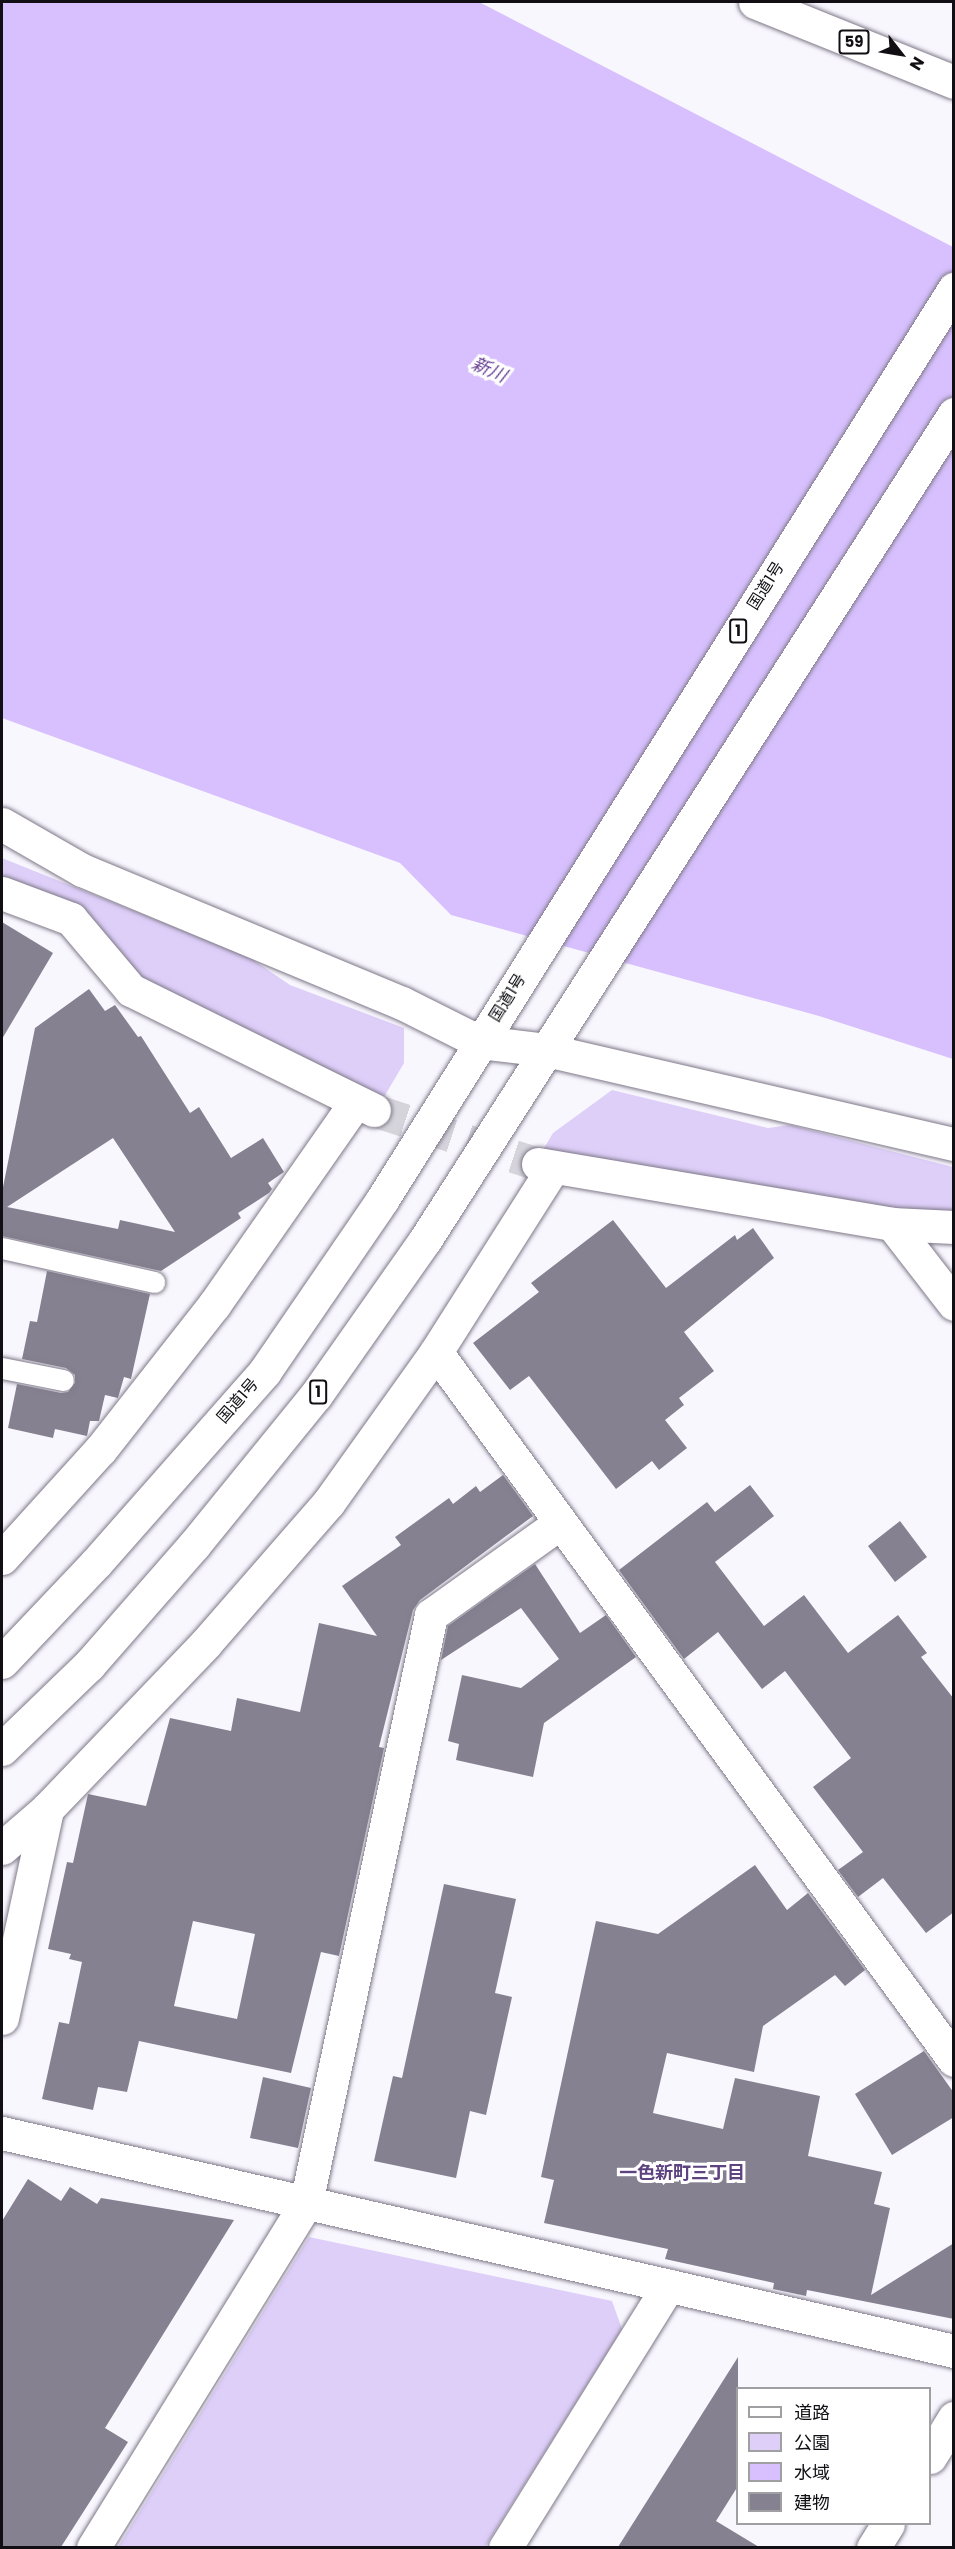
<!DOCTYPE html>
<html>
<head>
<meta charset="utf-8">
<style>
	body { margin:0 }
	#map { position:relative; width:955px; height:2549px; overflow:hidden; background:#f9f7fe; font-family:Poppins,"Noto Sans JP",sans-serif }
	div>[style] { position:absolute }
	.green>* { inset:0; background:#decff9 }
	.water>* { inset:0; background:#d7c0fd }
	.building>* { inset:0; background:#868190 }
	.minor-tunnel>* { height:33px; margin-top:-16.5px; transform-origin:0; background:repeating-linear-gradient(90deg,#d6d4db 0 33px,transparent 0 49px) }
	.roads { filter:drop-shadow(0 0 2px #7e7888) drop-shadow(0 0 2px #7e7888) }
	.service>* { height:21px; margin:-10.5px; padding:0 10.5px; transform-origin:10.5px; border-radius:10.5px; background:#fff }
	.minor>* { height:33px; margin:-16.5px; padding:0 16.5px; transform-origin:16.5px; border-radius:16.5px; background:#fff }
	.primary>* { height:33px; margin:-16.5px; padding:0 16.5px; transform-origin:16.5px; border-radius:16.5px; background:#fff }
	.trunk>* { height:33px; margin:-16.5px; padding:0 16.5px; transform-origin:16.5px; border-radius:16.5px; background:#fff }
	span { translate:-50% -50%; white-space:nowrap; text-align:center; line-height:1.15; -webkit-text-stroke:6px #fff; paint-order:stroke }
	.shield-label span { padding:2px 4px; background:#fff; border:2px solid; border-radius:4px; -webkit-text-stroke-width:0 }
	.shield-label { font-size:15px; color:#110f14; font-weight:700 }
	.street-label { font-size:16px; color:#110f14 }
	.water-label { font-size:18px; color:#643d94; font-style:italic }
	.neighbourhood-label { font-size:18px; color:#5d4380; font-weight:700 }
	.frame { position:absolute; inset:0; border:3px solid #110f14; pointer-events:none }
	.legend { position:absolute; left:736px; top:2387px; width:195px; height:138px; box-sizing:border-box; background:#fff; border:2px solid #a09fa1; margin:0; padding:8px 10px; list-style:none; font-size:18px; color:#110f14 }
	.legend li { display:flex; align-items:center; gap:12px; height:30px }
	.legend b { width:30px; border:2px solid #a09fa1 }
	.north { position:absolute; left:871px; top:24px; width:60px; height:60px; -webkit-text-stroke:4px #fff; paint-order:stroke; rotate:121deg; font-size:16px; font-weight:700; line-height:24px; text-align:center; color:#110f14 }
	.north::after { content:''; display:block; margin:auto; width:21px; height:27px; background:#110f14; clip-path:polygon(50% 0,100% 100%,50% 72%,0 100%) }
</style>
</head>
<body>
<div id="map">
	<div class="green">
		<i style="clip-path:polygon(2px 858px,249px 957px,290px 985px,404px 1028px,404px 1063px,384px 1097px,353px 1089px,136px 977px,2px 879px)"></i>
		<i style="clip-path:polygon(612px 1090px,768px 1128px,790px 1125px,953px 1167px,953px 1215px,888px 1211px,540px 1155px,553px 1133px)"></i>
		<i style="clip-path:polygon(309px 2237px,612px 2301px,622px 2329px,485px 2547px,118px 2547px)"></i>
	</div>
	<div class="water">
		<i style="clip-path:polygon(2px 2px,479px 2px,953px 247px,953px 1059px,819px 1016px,451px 915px,400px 863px,2px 718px)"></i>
	</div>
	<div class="building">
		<i style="clip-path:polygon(2px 922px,53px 953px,2px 1039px)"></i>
		<i style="clip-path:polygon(evenodd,89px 989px,105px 1011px,115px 1005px,138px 1037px,141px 1036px,190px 1113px,199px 1107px,231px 1158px,263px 1138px,284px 1172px,268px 1183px,272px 1189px,269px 1193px,238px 1213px,241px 1218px,161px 1271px,2px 1236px,2px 1192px,35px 1028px,89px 989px,113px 1138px,175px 1232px,120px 1220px,118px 1229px,7px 1207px,113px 1138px)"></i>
		<i style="clip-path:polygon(613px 1220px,666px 1288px,735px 1235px,737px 1240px,753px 1228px,774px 1258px,684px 1332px,714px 1371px,679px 1398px,684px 1405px,665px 1420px,687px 1448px,659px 1470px,652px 1461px,616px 1489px,529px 1376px,510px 1390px,473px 1343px,539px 1292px,531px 1283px)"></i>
		<i style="clip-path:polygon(47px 1271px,150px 1294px,131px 1379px,124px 1377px,118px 1398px,105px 1395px,99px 1421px,90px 1421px,87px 1436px,55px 1429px,53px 1438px,8px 1428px,17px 1384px,61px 1393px,68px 1392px,75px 1383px,75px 1375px,66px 1368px,22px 1359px,30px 1321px,37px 1322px)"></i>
		<i style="clip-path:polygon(evenodd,503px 1475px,533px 1516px,420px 1600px,413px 1610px,379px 1747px,384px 1748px,339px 1956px,321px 1952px,291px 2073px,139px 2041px,127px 2092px,98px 2087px,93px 2110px,42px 2099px,59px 2022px,69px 2024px,82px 1962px,69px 1959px,71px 1954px,48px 1949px,67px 1862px,73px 1863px,88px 1794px,146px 1806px,170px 1718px,231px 1731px,237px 1698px,300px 1712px,319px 1623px,377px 1636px,342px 1586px,401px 1545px,395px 1537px,449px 1498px,453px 1504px,476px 1486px,480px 1492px,503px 1475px,193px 1921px,255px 1934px,237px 2019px,174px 2006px,193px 1921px)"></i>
		<i style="clip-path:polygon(750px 1485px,774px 1516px,715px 1562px,764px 1626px,804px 1595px,848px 1653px,898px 1615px,927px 1653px,921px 1657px,954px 1699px,954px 1912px,926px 1933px,883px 1878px,858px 1897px,838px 1870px,863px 1852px,813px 1787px,851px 1758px,785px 1671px,762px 1689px,718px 1632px,684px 1659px,619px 1570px,707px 1502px,715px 1512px)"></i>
		<i style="clip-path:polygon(900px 1521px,927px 1557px,895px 1582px,868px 1546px)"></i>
		<i style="clip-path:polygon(535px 1564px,580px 1633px,606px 1615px,636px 1657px,544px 1723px,533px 1777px,456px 1760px,459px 1744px,448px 1741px,462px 1675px,521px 1688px,559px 1659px,521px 1608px,441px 1660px,448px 1626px)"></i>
		<i style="clip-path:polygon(755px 1865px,787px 1910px,808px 1893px,865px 1970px,845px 1986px,835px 1975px,763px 2026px,754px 2072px,667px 2053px,653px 2113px,723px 2129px,735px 2078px,820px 2096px,808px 2156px,882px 2172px,874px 2204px,890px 2208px,871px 2295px,954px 2243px,954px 2319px,807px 2290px,806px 2296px,773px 2289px,774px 2283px,665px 2259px,668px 2249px,544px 2223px,554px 2180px,541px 2177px,596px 1921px,658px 1934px)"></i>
		<i style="clip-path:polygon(444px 1884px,516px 1899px,495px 1993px,512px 1997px,498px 2060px,486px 2115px,470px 2111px,456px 2178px,374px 2161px,393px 2076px,402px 2078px)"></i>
		<i style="clip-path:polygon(924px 2051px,954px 2093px,954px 2117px,892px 2155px,855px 2094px)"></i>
		<i style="clip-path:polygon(263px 2077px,311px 2088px,298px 2148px,250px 2138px)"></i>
		<i style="clip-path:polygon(28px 2179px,61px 2201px,70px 2187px,97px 2204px,101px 2198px,234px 2220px,105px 2428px,128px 2442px,61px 2547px,2px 2547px,2px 2221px)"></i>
		<i style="clip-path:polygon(738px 2357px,738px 2486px,716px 2521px,759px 2547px,618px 2547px)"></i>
	</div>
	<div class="minor-tunnel">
		<i style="left:374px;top:1110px;width:173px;rotate:18.2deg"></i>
	</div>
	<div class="roads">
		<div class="service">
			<i style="left:2px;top:1248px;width:156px;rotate:12.6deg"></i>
			<i style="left:2px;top:1368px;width:62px;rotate:11.1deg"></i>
		</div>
		<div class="minor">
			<i style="left:2px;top:824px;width:92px;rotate:29.9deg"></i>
			<i style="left:82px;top:870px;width:347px;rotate:22.6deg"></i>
			<i style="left:402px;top:1003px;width:87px;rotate:26.6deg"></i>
			<i style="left:480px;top:1042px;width:66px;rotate:6.9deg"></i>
			<i style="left:546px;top:1050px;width:419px;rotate:13deg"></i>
			<i style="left:2px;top:893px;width:74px;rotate:20.6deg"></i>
			<i style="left:71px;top:919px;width:93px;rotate:49.8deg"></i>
			<i style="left:131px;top:990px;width:271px;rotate:26.3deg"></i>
			<i style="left:538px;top:1164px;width:359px;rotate:9.6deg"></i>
			<i style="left:892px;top:1224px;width:62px;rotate:2.8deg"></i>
			<i style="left:892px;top:1224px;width:101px;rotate:52.2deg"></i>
			<i style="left:436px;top:1352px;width:877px;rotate:53.81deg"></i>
			<i style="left:2px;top:1558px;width:147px;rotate:-47.8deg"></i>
			<i style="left:101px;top:1449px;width:183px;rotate:-51.9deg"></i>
			<i style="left:214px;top:1305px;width:246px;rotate:-55.1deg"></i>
			<i style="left:2px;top:1848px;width:60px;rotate:-40.9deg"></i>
			<i style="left:47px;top:1809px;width:230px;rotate:-46.2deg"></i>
			<i style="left:206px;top:1643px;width:187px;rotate:-48.9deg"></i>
			<i style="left:329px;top:1502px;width:184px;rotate:-54.5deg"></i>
			<i style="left:436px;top:1352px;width:217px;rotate:-57.6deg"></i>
			<i style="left:2px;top:2018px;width:214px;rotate:-77.8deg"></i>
			<i style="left:2px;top:2133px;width:977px;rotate:12.9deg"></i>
			<i style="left:930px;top:2457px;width:46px;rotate:-58.4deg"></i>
			<i style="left:93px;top:2548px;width:405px;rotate:-58.3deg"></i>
			<i style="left:306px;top:2203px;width:601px;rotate:-78deg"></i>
			<i style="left:431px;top:1615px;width:158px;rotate:-35.5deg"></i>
			<i style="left:505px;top:2548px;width:309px;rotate:-58.1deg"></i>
			<i style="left:873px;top:2548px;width:28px;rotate:-58deg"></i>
		</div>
		<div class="primary">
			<i style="left:755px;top:2px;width:214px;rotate:21.9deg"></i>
		</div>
		<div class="trunk">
			<i style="left:2px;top:1662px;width:137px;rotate:-46.5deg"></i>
			<i style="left:96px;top:1563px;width:256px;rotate:-48.6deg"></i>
			<i style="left:265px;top:1371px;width:207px;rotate:-55.6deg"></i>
			<i style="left:382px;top:1200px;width:1076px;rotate:-57.88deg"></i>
			<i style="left:2px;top:1749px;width:121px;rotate:-44deg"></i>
			<i style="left:89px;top:1665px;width:159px;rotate:-48.8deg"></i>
			<i style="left:194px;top:1545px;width:193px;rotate:-50.9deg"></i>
			<i style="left:316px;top:1395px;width:189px;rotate:-54.9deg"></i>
			<i style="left:425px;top:1240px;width:981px;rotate:-57.36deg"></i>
		</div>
	</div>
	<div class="shield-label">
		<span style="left:854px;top:42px">59</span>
		<span style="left:738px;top:631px">1</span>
		<span style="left:318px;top:1392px">1</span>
	</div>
	<div class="street-label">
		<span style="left:766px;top:586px;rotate:-58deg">国道1号</span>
		<span style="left:508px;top:998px;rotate:-58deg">国道1号</span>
		<span style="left:238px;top:1401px;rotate:-49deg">国道1号</span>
	</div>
	<div class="water-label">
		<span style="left:489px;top:370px;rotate:24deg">新川</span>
	</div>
	<div class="neighbourhood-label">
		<span style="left:682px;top:2173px">一色新町三丁目</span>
	</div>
	<div class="frame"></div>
	<ul class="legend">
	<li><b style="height:8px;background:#fff"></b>道路</li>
	<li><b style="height:16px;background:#decff9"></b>公園</li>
	<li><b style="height:16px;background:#d7c0fd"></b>水域</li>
	<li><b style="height:16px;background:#868190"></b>建物</li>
	</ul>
	<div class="north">N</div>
</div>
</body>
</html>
